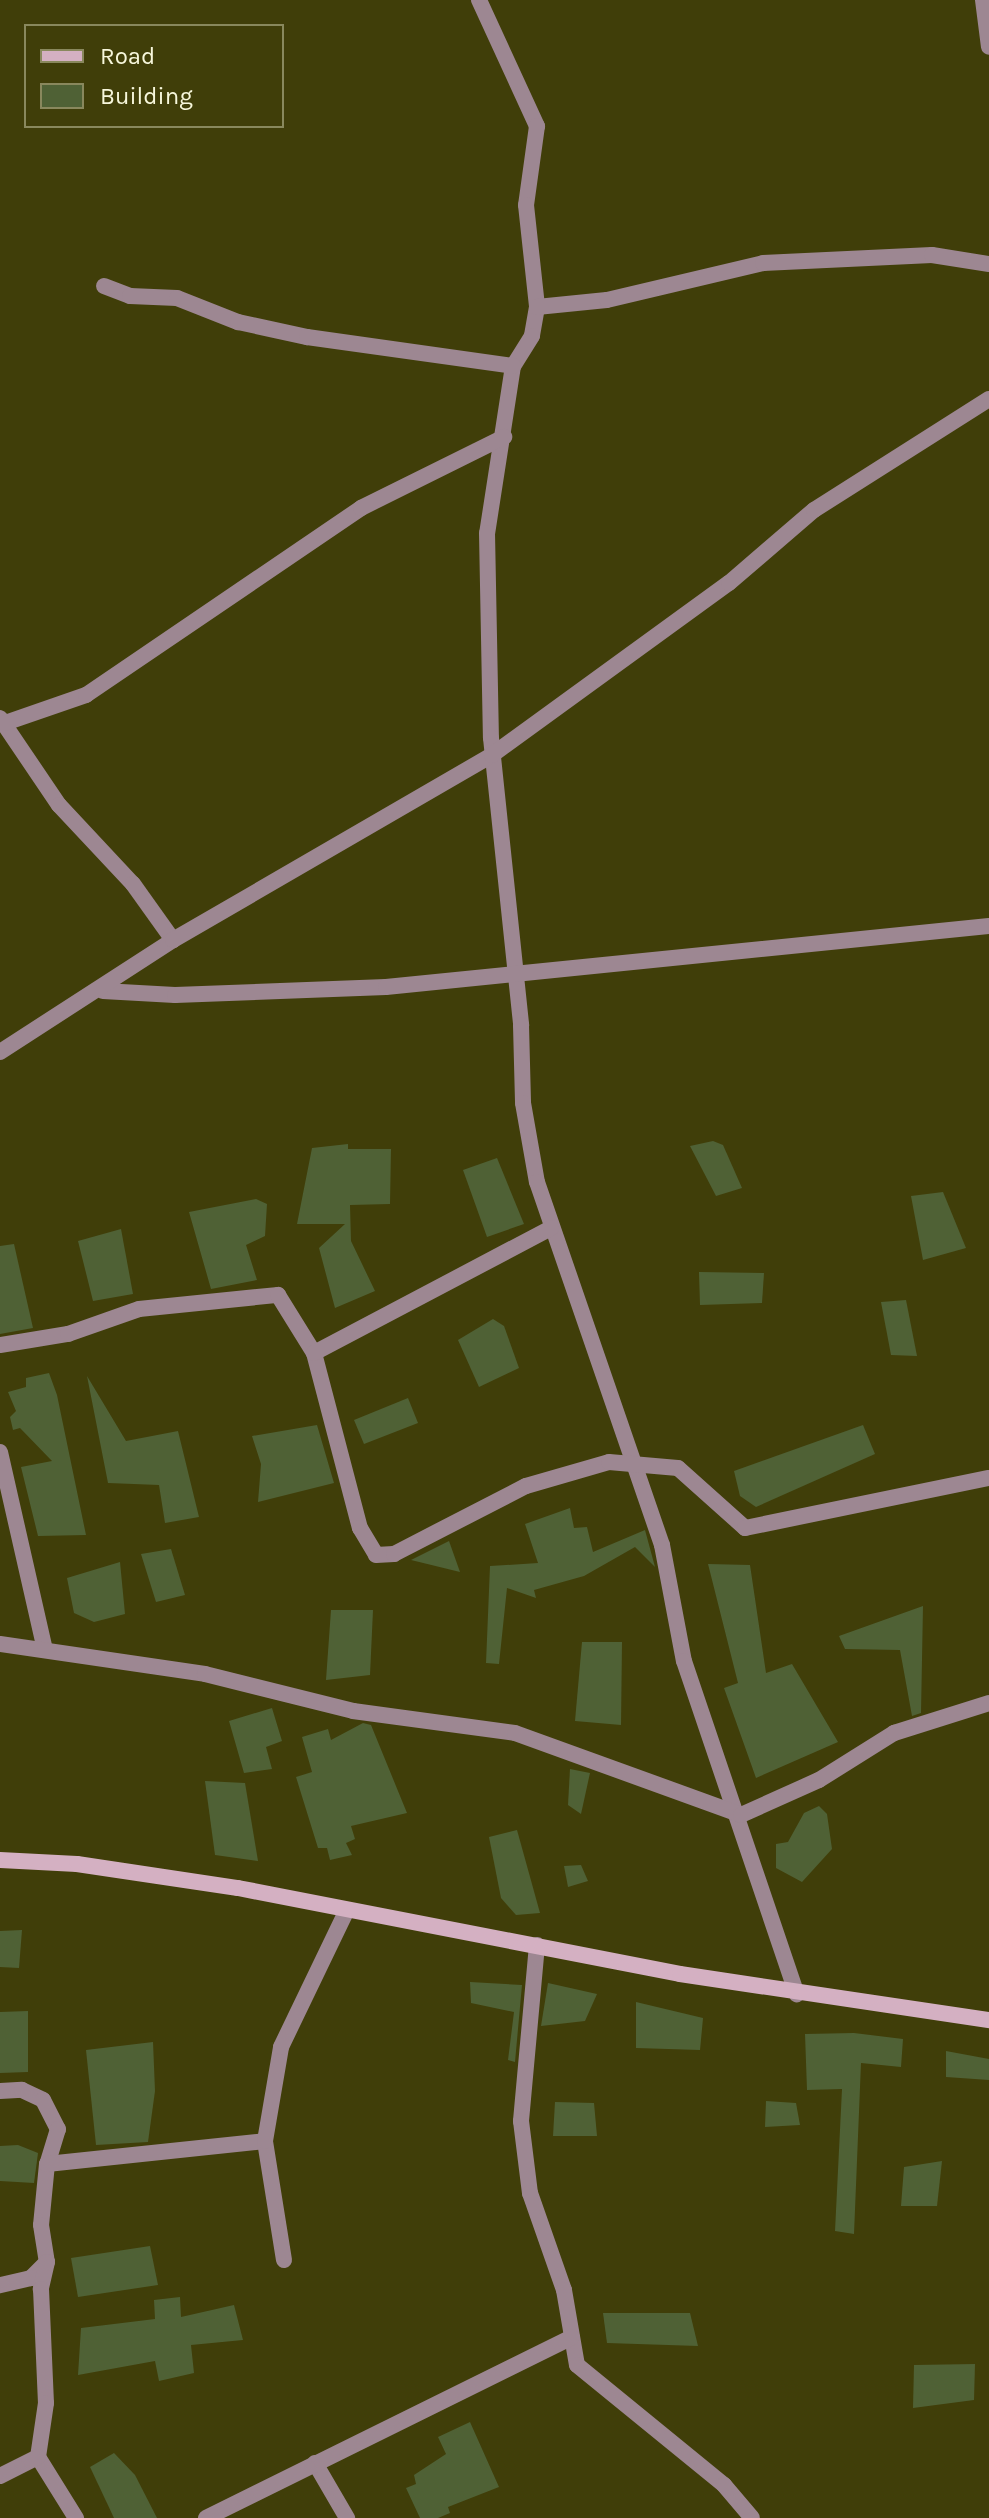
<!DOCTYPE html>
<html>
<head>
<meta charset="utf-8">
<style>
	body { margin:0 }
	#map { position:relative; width:989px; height:2518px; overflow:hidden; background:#403e09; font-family:Karla,sans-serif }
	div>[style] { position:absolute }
	.building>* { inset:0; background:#4f6135 }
	.minor>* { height:16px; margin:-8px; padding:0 8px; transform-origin:8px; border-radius:8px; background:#9d8792 }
	.secondary>* { height:16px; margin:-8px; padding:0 8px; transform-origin:8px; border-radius:8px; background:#d4b0c2 }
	span { translate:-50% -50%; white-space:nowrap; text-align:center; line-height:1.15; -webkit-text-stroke:6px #403e09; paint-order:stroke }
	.legend { position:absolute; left:24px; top:24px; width:260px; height:104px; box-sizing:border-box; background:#403e09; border:2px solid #89885d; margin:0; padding:10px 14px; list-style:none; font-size:24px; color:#f7f7dc }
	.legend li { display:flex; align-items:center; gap:16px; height:40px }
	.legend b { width:40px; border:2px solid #89885d }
</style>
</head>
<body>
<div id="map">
	<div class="building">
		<i style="clip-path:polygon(713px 1141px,723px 1145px,742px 1188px,716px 1196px,690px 1146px)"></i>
		<i style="clip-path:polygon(348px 1144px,348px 1149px,391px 1149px,390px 1204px,350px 1205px,351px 1241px,375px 1291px,335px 1308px,319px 1248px,345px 1224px,297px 1224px,312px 1148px)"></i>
		<i style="clip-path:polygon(497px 1158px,524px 1224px,487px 1237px,463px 1170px)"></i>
		<i style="clip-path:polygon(943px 1192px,966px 1248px,923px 1260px,911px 1196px)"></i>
		<i style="clip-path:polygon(256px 1199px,267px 1204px,265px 1236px,246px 1245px,257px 1280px,211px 1289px,189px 1212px)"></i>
		<i style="clip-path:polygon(121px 1229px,133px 1294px,93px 1301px,78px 1241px)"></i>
		<i style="clip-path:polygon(14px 1244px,33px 1328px,0 1334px,0 1246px)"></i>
		<i style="clip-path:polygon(699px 1272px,764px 1273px,762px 1303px,700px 1305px)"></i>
		<i style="clip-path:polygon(906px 1300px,917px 1356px,891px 1355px,881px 1302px)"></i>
		<i style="clip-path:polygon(493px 1319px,504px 1326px,519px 1368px,479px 1387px,458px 1340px)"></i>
		<i style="clip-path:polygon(49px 1373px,57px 1395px,86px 1535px,38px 1536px,21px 1467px,52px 1461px,20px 1428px,13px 1430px,10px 1417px,16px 1411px,8px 1392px,26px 1387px,26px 1378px)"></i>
		<i style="clip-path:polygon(87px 1376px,126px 1441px,178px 1431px,199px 1517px,165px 1523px,159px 1485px,108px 1483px)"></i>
		<i style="clip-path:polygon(408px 1398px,418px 1423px,364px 1444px,354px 1420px)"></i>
		<i style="clip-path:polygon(317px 1425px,334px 1483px,258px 1502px,261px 1464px,252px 1436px)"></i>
		<i style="clip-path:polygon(863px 1425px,875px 1454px,756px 1507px,740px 1496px,734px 1471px)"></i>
		<i style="clip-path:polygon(570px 1508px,574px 1528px,587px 1527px,593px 1552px,645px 1530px,655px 1567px,635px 1547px,584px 1576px,534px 1590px,536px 1598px,507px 1588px,499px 1664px,486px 1663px,490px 1566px,538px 1563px,525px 1524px)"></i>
		<i style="clip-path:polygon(449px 1541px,460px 1572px,411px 1560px)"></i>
		<i style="clip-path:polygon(171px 1549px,185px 1595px,156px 1602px,141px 1554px)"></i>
		<i style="clip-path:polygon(120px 1562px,125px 1614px,94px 1622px,74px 1613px,67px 1578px)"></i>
		<i style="clip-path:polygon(708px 1564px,750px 1565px,766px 1673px,792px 1664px,838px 1742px,756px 1778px,724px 1688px,738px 1683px)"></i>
		<i style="clip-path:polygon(923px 1606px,921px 1713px,912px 1716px,900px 1650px,845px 1649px,839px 1636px)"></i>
		<i style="clip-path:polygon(331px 1610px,373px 1610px,370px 1675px,326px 1680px)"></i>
		<i style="clip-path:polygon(582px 1642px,622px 1642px,621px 1725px,575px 1721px)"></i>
		<i style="clip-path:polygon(272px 1708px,282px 1741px,266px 1747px,272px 1769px,244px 1773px,229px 1721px)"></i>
		<i style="clip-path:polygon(363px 1723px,371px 1725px,407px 1813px,351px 1826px,355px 1839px,346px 1843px,352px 1855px,330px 1860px,327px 1848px,318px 1848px,296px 1777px,312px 1772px,302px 1737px,328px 1729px,331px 1740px)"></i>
		<i style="clip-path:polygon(570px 1769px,590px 1773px,581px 1814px,568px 1805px)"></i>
		<i style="clip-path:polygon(205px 1781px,245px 1783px,258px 1861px,215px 1855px)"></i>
		<i style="clip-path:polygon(819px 1806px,827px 1814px,832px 1849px,802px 1882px,776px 1868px,776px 1844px,788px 1842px,804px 1813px)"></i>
		<i style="clip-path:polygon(517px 1830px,540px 1913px,516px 1915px,501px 1898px,489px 1837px)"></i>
		<i style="clip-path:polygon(581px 1865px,588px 1881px,568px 1887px,564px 1866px)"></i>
		<i style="clip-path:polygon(22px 1930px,19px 1968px,0 1967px,0 1931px)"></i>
		<i style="clip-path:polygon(470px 1982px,522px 1985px,515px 2062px,508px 2060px,514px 2012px,471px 2003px)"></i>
		<i style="clip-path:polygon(548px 1983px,597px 1994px,585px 2021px,541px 2026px)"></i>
		<i style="clip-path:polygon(636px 2002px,703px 2018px,700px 2050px,636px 2048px)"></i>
		<i style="clip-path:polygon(28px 2011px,28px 2072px,0 2073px,0 2012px)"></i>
		<i style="clip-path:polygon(854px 2033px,903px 2039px,901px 2067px,861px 2063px,854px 2234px,835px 2231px,842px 2089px,807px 2090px,805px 2034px)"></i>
		<i style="clip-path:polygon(153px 2042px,155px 2091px,148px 2142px,96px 2145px,86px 2050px)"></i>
		<i style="clip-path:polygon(946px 2051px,989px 2059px,989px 2080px,946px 2077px)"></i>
		<i style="clip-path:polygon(766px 2101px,796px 2103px,800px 2125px,765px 2127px)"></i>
		<i style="clip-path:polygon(555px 2102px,594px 2103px,597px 2136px,553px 2136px)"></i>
		<i style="clip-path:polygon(18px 2145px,38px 2153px,34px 2183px,0 2181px,0 2146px)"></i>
		<i style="clip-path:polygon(942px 2161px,937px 2206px,901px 2206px,904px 2167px)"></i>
		<i style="clip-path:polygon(150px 2246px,158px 2285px,78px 2297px,71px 2258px)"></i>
		<i style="clip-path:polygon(180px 2297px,181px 2317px,234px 2305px,243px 2340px,191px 2345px,194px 2373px,159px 2381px,155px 2361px,78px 2375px,81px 2328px,155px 2319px,154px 2300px)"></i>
		<i style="clip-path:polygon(603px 2313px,690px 2313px,698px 2346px,607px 2343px)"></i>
		<i style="clip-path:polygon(975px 2364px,974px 2400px,913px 2408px,914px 2365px)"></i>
		<i style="clip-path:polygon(470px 2422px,499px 2487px,448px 2507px,450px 2513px,438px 2518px,420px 2518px,406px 2488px,416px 2484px,414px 2475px,446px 2454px,438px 2437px)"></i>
		<i style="clip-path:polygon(114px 2453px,135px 2475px,157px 2518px,114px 2518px,90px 2467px)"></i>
	</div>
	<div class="minor">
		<i style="left:479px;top:0;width:139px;rotate:65.3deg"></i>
		<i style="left:537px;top:126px;width:80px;rotate:97.9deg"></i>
		<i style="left:526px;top:205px;width:103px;rotate:83.8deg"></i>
		<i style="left:537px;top:307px;width:29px;rotate:100deg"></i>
		<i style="left:532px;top:336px;width:36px;rotate:122deg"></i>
		<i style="left:513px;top:366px;width:169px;rotate:98.8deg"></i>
		<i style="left:487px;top:533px;width:205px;rotate:88.9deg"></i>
		<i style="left:491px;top:738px;width:289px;rotate:84deg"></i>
		<i style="left:521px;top:1025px;width:78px;rotate:88.5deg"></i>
		<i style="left:523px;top:1103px;width:80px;rotate:80deg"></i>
		<i style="left:537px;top:1182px;width:384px;rotate:71deg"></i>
		<i style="left:662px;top:1545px;width:118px;rotate:79.3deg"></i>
		<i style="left:684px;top:1661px;width:352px;rotate:71.3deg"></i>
		<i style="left:983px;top:0;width:47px;rotate:82.7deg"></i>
		<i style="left:104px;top:286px;width:28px;rotate:21deg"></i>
		<i style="left:130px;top:296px;width:47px;rotate:2.4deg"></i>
		<i style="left:177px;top:298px;width:66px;rotate:21.5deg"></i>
		<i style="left:238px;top:322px;width:71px;rotate:12.3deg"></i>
		<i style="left:307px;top:337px;width:208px;rotate:8deg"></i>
		<i style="left:537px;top:307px;width:70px;rotate:-5.7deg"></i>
		<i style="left:607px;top:300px;width:160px;rotate:-13.3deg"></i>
		<i style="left:763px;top:263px;width:169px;rotate:-2.7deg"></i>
		<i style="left:932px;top:255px;width:58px;rotate:9deg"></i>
		<i style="left:0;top:718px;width:105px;rotate:55.9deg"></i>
		<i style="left:59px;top:805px;width:108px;rotate:46.9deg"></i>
		<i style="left:133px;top:884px;width:69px;rotate:54.5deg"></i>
		<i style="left:5px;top:723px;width:86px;rotate:-19.1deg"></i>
		<i style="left:86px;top:695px;width:333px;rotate:-34.2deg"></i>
		<i style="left:361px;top:508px;width:160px;rotate:-26.4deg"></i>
		<i style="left:103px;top:991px;width:72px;rotate:3.2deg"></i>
		<i style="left:175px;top:995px;width:211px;rotate:-2.2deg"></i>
		<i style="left:386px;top:987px;width:606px;rotate:-5.78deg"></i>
		<i style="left:0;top:1052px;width:206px;rotate:-32.9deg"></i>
		<i style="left:173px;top:940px;width:369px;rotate:-30.1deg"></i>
		<i style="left:492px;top:755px;width:293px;rotate:-36deg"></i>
		<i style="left:729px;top:583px;width:112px;rotate:-40.7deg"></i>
		<i style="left:814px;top:510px;width:207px;rotate:-32.4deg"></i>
		<i style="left:0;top:1345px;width:69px;rotate:-9.2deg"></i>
		<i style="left:68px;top:1334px;width:75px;rotate:-19.4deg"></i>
		<i style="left:139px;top:1309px;width:140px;rotate:-5.8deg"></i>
		<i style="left:278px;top:1295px;width:68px;rotate:58.2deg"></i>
		<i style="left:314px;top:1353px;width:181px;rotate:75.3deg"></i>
		<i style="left:360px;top:1528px;width:31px;rotate:59deg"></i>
		<i style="left:376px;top:1555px;width:18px;rotate:-3deg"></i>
		<i style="left:394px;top:1554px;width:148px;rotate:-27.3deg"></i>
		<i style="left:526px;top:1486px;width:86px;rotate:-16.1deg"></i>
		<i style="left:609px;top:1462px;width:69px;rotate:5deg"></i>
		<i style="left:678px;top:1468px;width:90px;rotate:41.8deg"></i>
		<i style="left:745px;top:1528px;width:249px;rotate:-11.6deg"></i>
		<i style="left:314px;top:1353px;width:268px;rotate:-27.8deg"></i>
		<i style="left:0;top:1452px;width:199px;rotate:77.2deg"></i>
		<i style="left:0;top:1644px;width:207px;rotate:8.3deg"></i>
		<i style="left:205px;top:1674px;width:153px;rotate:14deg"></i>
		<i style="left:353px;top:1711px;width:163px;rotate:7.7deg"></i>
		<i style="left:515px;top:1733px;width:240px;rotate:19.9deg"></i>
		<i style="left:741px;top:1815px;width:85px;rotate:-24.2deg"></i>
		<i style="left:819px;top:1780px;width:89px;rotate:-32.1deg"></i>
		<i style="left:894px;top:1733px;width:100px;rotate:-17.5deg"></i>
		<i style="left:537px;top:1945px;width:177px;rotate:95.2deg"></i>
		<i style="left:521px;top:2121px;width:73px;rotate:82.9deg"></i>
		<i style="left:530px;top:2193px;width:103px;rotate:70.7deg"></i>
		<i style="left:564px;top:2290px;width:76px;rotate:80.2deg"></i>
		<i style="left:577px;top:2365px;width:190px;rotate:39.2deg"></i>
		<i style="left:724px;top:2485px;width:43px;rotate:49.7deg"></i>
		<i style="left:0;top:2091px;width:22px;rotate:-3deg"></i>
		<i style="left:22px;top:2090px;width:23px;rotate:25deg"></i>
		<i style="left:43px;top:2100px;width:33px;rotate:63deg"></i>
		<i style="left:58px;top:2129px;width:37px;rotate:107deg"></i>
		<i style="left:47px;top:2164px;width:61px;rotate:95.6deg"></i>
		<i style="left:41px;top:2225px;width:37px;rotate:81deg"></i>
		<i style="left:47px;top:2262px;width:23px;rotate:135deg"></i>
		<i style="left:31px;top:2278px;width:32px;rotate:167deg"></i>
		<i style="left:47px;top:2164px;width:219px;rotate:-6deg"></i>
		<i style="left:284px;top:2260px;width:121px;rotate:-99.1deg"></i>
		<i style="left:265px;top:2141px;width:95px;rotate:-80.3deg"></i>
		<i style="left:281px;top:2047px;width:152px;rotate:-64.3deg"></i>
		<i style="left:47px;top:2262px;width:28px;rotate:103deg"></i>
		<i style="left:41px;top:2289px;width:114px;rotate:87.5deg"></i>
		<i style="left:46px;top:2403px;width:55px;rotate:98.4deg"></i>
		<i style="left:38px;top:2457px;width:72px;rotate:58.1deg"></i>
		<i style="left:315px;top:2463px;width:64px;rotate:59.8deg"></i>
		<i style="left:0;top:2476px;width:42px;rotate:-26.6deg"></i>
		<i style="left:206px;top:2518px;width:408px;rotate:-26.3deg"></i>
	</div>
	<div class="secondary">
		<i style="left:0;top:1860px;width:77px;rotate:3deg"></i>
		<i style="left:77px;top:1864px;width:163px;rotate:8.5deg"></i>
		<i style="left:238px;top:1888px;width:450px;rotate:11deg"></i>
		<i style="left:680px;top:1974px;width:312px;rotate:8.5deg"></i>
	</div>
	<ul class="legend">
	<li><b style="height:10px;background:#d4b0c2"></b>Road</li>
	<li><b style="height:22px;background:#4f6135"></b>Building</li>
	</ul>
</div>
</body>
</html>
